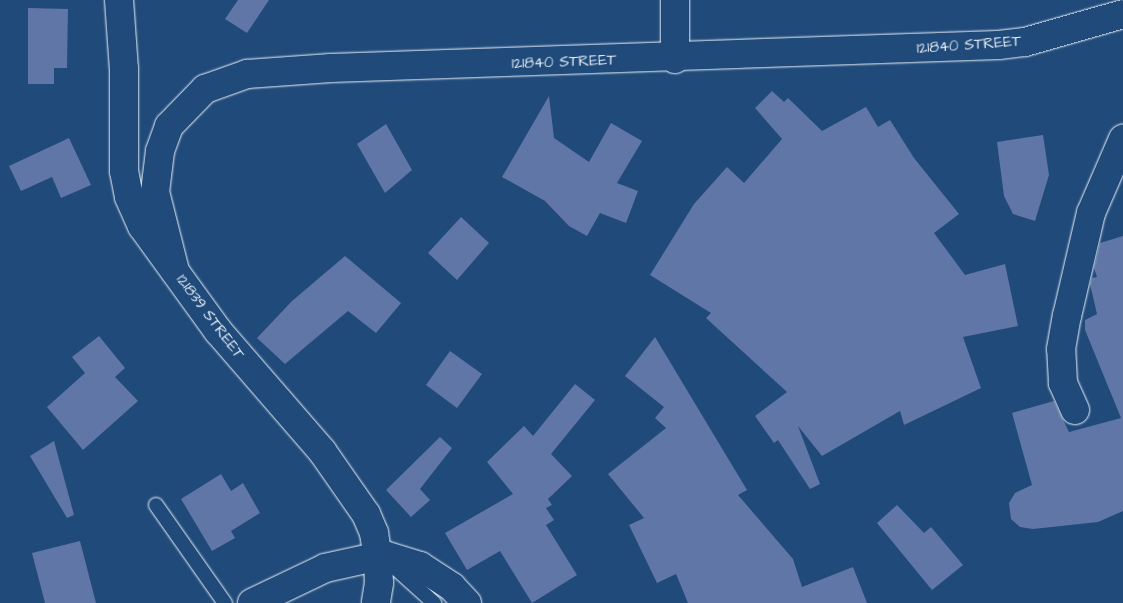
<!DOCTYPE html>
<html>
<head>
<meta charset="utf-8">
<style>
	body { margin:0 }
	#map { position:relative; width:1123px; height:603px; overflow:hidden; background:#1f4a7a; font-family:"Architects Daughter",sans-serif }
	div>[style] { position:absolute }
	.building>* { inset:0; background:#6076a7 }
	.roads { filter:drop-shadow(0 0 1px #e8f1f8) drop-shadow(0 0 1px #e8f1f8) }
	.lane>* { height:14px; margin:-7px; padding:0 7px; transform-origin:7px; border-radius:7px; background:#1f4a7a }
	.street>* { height:28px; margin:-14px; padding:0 14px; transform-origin:14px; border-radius:14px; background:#1f4a7a }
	span { translate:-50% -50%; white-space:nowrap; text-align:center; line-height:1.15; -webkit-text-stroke:5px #1f4a7a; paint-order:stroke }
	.street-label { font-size:15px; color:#e8f1f8 }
</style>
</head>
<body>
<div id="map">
	<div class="building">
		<i style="clip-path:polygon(238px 0,269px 0,247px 33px,225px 19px)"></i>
		<i style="clip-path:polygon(28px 8px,68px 9px,67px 68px,54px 68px,54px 84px,28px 84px)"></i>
		<i style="clip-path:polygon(772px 91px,784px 102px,788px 98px,822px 131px,866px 107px,878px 127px,890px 120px,914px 158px,959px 214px,934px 233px,965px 275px,1005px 264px,1018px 326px,963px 337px,981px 388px,904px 425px,900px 411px,822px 456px,798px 426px,820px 484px,810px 489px,778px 440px,774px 443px,755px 416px,787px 392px,706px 318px,711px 313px,650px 275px,694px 204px,727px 167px,744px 183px,782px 139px,755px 108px)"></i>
		<i style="clip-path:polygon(549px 96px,554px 138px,589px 162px,611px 123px,642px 141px,617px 183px,638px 191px,626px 223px,600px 213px,587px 236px,569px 226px,545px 201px,502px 177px)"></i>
		<i style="clip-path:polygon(386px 124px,412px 170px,385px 193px,357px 144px)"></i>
		<i style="clip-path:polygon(1043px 135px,1049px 175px,1035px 221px,1013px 214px,1004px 196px,997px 142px)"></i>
		<i style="clip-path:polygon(69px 138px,91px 185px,61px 198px,52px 177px,21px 191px,9px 166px)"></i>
		<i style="clip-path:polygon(461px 217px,489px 243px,457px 280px,428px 253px)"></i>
		<i style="clip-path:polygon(1123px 236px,1123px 511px,1098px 522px,1033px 529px,1020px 527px,1011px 519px,1009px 503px,1015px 493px,1032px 485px,1012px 413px,1054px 401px,1069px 432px,1121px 418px,1085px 330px,1085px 320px,1097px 314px,1090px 284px,1092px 278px,1097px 277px,1094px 268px,1100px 243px)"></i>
		<i style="clip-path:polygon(345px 256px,401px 303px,376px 333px,348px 311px,285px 364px,257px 338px,292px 301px)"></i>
		<i style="clip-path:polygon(99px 336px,125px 368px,115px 377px,138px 401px,83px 450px,47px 407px,85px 373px,72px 357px)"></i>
		<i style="clip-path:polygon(655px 337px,747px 490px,738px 495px,793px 559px,802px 587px,853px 567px,867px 603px,688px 603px,676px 574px,657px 583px,629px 525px,644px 518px,608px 474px,666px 428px,655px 418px,664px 407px,625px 376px)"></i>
		<i style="clip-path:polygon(450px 351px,482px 374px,457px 408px,426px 385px)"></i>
		<i style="clip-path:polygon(575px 384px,595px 400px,551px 454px,572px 476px,548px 499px,552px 505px,546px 508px,554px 520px,546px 525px,577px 575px,532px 603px,500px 551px,467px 570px,445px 533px,513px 494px,487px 462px,524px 426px,533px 436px)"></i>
		<i style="clip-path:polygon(440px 437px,452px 448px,420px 489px,430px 500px,411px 517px,386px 490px)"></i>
		<i style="clip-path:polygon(54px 441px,74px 515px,67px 518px,30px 456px)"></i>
		<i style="clip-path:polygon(221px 474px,231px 491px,243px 483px,260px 513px,231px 531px,235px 538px,212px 551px,181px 499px)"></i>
		<i style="clip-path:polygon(897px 505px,924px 533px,931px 527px,963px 565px,932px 590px,877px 523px)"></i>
		<i style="clip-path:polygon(80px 541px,96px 603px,45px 603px,32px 553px)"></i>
	</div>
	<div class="roads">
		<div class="lane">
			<i style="left:156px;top:505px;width:120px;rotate:54.9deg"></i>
			<i style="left:392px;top:565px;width:57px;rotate:42.1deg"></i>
		</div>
		<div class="street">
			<i style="left:119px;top:0;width:69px;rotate:85.9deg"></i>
			<i style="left:124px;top:69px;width:102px;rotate:90deg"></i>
			<i style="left:124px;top:171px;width:26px;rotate:79deg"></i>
			<i style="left:129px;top:197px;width:32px;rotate:66deg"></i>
			<i style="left:142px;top:226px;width:130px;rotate:54.1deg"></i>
			<i style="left:218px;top:331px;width:159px;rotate:49.1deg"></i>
			<i style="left:322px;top:451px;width:77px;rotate:55.1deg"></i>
			<i style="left:366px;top:514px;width:21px;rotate:67deg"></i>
			<i style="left:374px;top:533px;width:24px;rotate:81deg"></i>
			<i style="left:378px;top:557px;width:26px;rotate:88deg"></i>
			<i style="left:379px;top:583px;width:20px;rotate:99deg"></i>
			<i style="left:675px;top:59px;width:59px;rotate:-90deg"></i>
			<i style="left:175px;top:271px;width:81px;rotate:-104.2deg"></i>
			<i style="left:155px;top:192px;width:41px;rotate:-83deg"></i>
			<i style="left:160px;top:151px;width:27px;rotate:-70deg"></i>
			<i style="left:169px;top:126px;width:52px;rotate:-45.8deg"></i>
			<i style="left:205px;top:89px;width:45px;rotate:-19.7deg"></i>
			<i style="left:247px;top:74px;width:84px;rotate:-4.1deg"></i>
			<i style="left:331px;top:68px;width:668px;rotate:-1.97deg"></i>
			<i style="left:999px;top:45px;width:26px;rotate:-7deg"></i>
			<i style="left:1025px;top:42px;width:102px;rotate:-15.9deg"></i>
			<i style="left:1075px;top:410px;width:30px;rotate:-114deg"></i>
			<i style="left:1063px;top:383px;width:34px;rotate:-93deg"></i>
			<i style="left:1061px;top:349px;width:34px;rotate:-80deg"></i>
			<i style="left:1067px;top:316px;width:106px;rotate:-76.9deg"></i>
			<i style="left:1091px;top:213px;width:81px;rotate:-66.6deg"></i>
			<i style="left:252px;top:603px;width:81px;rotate:-25.6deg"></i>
			<i style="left:325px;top:568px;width:60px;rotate:-12.4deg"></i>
			<i style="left:384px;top:555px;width:38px;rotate:17deg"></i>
			<i style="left:420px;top:566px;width:38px;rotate:33deg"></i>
			<i style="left:452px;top:587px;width:22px;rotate:47deg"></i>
		</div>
	</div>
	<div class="street-label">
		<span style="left:969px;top:45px;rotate:-4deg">121840 STREET</span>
		<span style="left:564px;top:62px;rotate:-2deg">121840 STREET</span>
		<span style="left:210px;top:317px;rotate:53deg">121839 STREET</span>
	</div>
</div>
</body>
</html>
